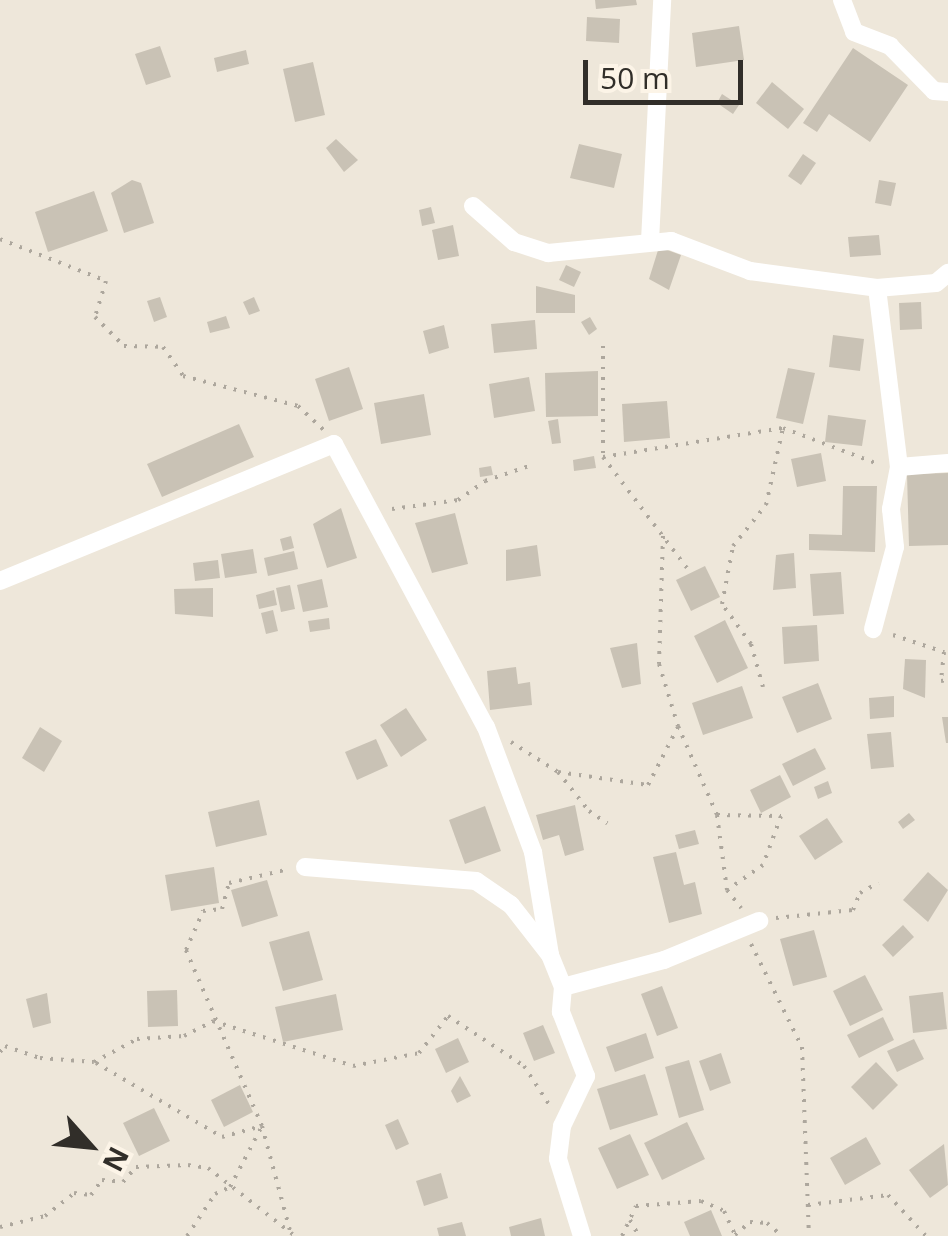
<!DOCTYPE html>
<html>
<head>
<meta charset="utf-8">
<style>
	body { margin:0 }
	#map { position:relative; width:948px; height:1236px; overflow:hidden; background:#eee7da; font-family:"Open Sans",sans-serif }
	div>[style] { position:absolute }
	.building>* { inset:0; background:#c9c2b5 }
	.path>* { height:4px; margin-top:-2px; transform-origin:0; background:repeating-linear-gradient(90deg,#ada79d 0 2.5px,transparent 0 10.5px) }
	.minor>* { height:18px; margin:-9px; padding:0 9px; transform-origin:9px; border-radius:9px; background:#fff }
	span { translate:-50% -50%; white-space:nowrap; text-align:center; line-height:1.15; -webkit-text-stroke:8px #fcf4e7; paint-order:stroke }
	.north { position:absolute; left:40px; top:1096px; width:100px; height:100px; -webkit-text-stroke:8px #fcf4e7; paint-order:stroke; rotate:117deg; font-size:28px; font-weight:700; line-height:40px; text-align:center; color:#312e29 }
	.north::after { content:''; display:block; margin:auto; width:35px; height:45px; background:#312e29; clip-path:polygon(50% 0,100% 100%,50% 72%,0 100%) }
	.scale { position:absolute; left:583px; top:60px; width:160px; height:45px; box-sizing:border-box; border:5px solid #312e29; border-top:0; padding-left:12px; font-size:30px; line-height:35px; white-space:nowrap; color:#312e29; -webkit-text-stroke:8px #fcf4e7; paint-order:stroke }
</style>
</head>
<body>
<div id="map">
	<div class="building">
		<i style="clip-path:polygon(595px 0,636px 0,637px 5px,596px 9px)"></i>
		<i style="clip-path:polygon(587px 17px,620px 19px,619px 43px,586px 41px)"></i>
		<i style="clip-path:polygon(739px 26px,744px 60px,696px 67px,692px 33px)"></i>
		<i style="clip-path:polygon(160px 46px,171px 77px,146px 85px,135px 54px)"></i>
		<i style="clip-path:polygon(853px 48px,908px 85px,870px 142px,829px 114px,817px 132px,803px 123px)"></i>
		<i style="clip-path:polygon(246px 50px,249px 64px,217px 72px,214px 58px)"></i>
		<i style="clip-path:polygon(313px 62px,325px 115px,295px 122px,283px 69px)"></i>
		<i style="clip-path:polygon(772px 82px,804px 109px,788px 129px,756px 103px)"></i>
		<i style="clip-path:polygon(722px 94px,739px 105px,733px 114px,717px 103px)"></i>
		<i style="clip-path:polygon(336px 139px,358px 160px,344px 172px,326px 148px)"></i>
		<i style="clip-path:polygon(579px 144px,622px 154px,614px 188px,570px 178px)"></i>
		<i style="clip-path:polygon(803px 154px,816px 163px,801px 185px,788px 176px)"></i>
		<i style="clip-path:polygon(132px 180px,141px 183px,154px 223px,124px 233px,111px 193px)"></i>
		<i style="clip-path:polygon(879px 180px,896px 183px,891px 206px,875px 203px)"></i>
		<i style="clip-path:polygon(94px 191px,108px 231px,48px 252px,35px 212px)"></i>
		<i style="clip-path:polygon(431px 207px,435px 223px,422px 226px,419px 210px)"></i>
		<i style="clip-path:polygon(453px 225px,459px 256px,438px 260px,432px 230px)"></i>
		<i style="clip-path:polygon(879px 235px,881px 255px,850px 257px,848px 237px)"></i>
		<i style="clip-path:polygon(659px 247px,681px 255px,669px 290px,649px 279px)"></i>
		<i style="clip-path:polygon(566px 265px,581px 272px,574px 287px,559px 280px)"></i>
		<i style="clip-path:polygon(536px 286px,575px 295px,575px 313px,536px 313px)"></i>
		<i style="clip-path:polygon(160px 297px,167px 317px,154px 322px,147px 301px)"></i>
		<i style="clip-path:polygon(254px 297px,260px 311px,249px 315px,243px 302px)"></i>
		<i style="clip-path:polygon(921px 302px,922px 329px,900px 330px,899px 303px)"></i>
		<i style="clip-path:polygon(226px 316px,230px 328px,210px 333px,207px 322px)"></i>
		<i style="clip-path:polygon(590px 317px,597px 329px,589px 335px,581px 322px)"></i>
		<i style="clip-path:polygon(535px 320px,537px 349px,494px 353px,491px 324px)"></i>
		<i style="clip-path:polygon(444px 325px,449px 348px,429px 354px,423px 331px)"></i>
		<i style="clip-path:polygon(833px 335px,864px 339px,860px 371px,829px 367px)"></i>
		<i style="clip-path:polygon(349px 367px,363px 409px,329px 421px,315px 379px)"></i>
		<i style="clip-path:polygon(788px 368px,815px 373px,803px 424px,776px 418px)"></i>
		<i style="clip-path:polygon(598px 371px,598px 416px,546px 417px,545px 373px)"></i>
		<i style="clip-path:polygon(529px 377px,535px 411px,494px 418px,489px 384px)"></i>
		<i style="clip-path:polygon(424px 394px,431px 435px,381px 444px,374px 403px)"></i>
		<i style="clip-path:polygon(667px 401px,670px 438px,624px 442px,622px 404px)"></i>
		<i style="clip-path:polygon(828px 415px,866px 420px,862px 446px,825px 442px)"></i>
		<i style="clip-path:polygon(558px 419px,561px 443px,552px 444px,548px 421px)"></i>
		<i style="clip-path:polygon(239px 424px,254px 457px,162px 497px,147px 464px)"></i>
		<i style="clip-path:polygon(821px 453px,826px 481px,797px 487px,791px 459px)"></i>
		<i style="clip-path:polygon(594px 456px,596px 468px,574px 471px,573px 460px)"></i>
		<i style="clip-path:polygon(491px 466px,493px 475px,480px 477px,479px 468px)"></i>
		<i style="clip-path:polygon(948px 473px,948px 545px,909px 546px,907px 474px)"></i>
		<i style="clip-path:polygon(843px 486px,877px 486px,875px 552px,809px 550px,809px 534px,842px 535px)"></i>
		<i style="clip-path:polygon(341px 508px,357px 558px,327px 568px,313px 524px)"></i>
		<i style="clip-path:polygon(455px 513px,468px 564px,432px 573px,415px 523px)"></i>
		<i style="clip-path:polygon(291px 536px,294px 548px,283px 551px,280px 539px)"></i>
		<i style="clip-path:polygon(537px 545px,541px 576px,506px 581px,506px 550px)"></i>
		<i style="clip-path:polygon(253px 549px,257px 573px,225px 578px,221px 554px)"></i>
		<i style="clip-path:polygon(294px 551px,298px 569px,268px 576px,264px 558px)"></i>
		<i style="clip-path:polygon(794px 553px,796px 588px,773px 590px,776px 555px)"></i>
		<i style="clip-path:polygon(218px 560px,220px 578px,195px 581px,193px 563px)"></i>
		<i style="clip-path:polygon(705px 566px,720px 597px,691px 611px,676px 580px)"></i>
		<i style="clip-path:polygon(841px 572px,844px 614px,813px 616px,810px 574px)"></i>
		<i style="clip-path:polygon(322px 579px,328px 607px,303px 612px,297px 585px)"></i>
		<i style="clip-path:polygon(290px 585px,295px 609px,281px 612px,276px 588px)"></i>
		<i style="clip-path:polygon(213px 588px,213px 617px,175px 614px,174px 589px)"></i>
		<i style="clip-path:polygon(274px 590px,277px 605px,259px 609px,256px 595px)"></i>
		<i style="clip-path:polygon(273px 610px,278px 631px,266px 634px,261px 613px)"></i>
		<i style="clip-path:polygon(329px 618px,330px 629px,310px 632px,308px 621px)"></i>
		<i style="clip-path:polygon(725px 620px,748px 668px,717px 683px,694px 636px)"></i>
		<i style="clip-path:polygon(817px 625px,819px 661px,784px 664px,782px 627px)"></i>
		<i style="clip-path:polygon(637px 643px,641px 684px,622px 688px,610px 648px)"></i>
		<i style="clip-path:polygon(905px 659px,926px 660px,925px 698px,903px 689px)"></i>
		<i style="clip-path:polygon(516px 667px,518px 684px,530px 682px,532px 705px,490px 710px,487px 671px)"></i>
		<i style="clip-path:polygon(818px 683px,832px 719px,797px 733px,782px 697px)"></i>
		<i style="clip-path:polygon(742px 686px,753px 718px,703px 735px,692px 703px)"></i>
		<i style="clip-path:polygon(894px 696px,894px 717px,870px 719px,869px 698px)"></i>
		<i style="clip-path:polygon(406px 708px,427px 740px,401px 757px,380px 725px)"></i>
		<i style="clip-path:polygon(942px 717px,948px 717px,948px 743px,946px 743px)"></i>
		<i style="clip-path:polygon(40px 727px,62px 741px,44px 772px,22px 758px)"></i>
		<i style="clip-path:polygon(891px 732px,894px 767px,871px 769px,867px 734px)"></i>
		<i style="clip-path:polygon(376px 739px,388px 766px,357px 780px,345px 752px)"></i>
		<i style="clip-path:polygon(815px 748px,826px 769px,793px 786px,782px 764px)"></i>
		<i style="clip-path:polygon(780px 775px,791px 797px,761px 813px,750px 790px)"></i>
		<i style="clip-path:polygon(828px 781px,832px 793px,818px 799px,814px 787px)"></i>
		<i style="clip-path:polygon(259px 800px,267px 835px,216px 847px,208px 812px)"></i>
		<i style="clip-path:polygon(575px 805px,584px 850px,565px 856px,559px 835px,543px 840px,536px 815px)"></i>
		<i style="clip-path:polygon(485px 806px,501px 851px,465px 864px,449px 820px)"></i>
		<i style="clip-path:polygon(909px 813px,915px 820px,903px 829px,898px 822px)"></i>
		<i style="clip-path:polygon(827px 818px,843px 842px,815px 860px,799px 836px)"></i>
		<i style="clip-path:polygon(695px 830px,699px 844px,679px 849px,675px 835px)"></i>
		<i style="clip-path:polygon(676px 852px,684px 885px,695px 882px,702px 914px,669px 923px,653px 857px)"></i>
		<i style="clip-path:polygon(214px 867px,219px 903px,171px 911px,165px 875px)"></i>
		<i style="clip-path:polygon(928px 872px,948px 890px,928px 922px,903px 900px)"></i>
		<i style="clip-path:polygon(267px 880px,278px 916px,242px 927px,231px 890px)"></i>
		<i style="clip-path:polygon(903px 925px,914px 937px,893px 957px,882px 945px)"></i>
		<i style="clip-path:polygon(814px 930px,827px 977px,793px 986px,780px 939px)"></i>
		<i style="clip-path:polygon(309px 931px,323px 980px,283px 991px,269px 942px)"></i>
		<i style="clip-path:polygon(865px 975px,883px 1010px,850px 1026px,833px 991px)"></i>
		<i style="clip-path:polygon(662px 986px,678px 1028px,657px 1036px,641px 994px)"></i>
		<i style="clip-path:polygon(177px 990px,178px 1026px,148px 1027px,147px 991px)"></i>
		<i style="clip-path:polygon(943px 992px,947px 1029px,913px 1033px,909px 996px)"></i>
		<i style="clip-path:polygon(47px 993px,51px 1023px,33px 1028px,26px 999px)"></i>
		<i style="clip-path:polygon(336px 994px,343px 1030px,283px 1042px,275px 1007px)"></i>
		<i style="clip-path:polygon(883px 1017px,894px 1040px,859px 1058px,847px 1035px)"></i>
		<i style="clip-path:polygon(543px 1025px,555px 1053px,534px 1061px,523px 1033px)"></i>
		<i style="clip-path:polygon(646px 1033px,654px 1058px,615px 1072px,606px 1047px)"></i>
		<i style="clip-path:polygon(458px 1038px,469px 1062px,446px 1073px,435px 1049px)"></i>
		<i style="clip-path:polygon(914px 1039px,924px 1059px,897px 1072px,887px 1051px)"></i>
		<i style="clip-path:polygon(721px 1053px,731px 1083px,710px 1091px,699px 1061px)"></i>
		<i style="clip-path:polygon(689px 1060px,704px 1110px,679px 1118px,665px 1067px)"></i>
		<i style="clip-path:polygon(876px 1062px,898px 1085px,873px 1110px,851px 1087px)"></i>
		<i style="clip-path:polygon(645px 1074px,658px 1115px,610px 1130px,597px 1089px)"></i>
		<i style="clip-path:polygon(460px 1076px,471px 1096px,457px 1103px,451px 1091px)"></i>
		<i style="clip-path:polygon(240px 1085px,253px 1112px,224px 1127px,211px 1100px)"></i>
		<i style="clip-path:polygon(154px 1108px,170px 1141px,139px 1156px,123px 1123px)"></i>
		<i style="clip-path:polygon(398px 1119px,409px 1144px,396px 1150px,385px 1125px)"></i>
		<i style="clip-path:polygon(687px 1122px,705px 1159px,662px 1180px,644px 1143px)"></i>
		<i style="clip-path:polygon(630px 1134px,649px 1175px,617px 1189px,598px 1148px)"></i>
		<i style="clip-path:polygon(866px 1137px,881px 1164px,845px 1185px,830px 1158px)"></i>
		<i style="clip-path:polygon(944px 1144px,948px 1185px,930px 1198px,909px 1170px)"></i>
		<i style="clip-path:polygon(441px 1173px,448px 1198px,424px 1206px,416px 1181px)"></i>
		<i style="clip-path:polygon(711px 1210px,722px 1236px,690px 1236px,684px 1222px)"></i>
		<i style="clip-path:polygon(541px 1218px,545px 1236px,511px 1236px,509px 1227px)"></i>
		<i style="clip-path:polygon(462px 1222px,466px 1236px,439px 1236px,437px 1228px)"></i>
	</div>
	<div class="path">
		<i style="left:0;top:239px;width:114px;rotate:21.6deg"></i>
		<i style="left:106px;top:281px;width:38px;rotate:107deg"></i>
		<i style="left:95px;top:317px;width:41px;rotate:45deg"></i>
		<i style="left:124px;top:346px;width:39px;rotate:1deg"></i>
		<i style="left:163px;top:347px;width:35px;rotate:55deg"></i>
		<i style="left:183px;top:376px;width:119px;rotate:14.6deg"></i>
		<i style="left:298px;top:406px;width:35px;rotate:43deg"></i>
		<i style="left:603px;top:346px;width:111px;rotate:90deg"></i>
		<i style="left:603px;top:457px;width:139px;rotate:52.9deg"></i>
		<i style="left:603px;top:457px;width:182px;rotate:-9.2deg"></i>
		<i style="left:783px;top:428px;width:102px;rotate:20.8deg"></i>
		<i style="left:392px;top:509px;width:67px;rotate:-7.8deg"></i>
		<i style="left:458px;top:500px;width:33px;rotate:-35deg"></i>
		<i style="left:485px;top:481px;width:46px;rotate:-18.8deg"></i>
		<i style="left:663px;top:536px;width:128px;rotate:91.8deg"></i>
		<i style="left:659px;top:664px;width:65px;rotate:73deg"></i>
		<i style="left:678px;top:726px;width:97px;rotate:66.3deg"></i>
		<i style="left:717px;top:815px;width:64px;rotate:0.9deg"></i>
		<i style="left:781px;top:816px;width:52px;rotate:110.2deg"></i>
		<i style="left:763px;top:865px;width:44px;rotate:145.2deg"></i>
		<i style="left:727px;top:890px;width:23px;rotate:52deg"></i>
		<i style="left:893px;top:635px;width:54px;rotate:18.4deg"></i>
		<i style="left:944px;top:652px;width:29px;rotate:96deg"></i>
		<i style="left:941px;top:681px;width:7px;rotate:-8deg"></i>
		<i style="left:763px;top:687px;width:45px;rotate:-105.6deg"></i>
		<i style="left:751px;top:644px;width:49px;rotate:-125.9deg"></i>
		<i style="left:722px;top:604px;width:59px;rotate:-79.3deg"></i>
		<i style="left:733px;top:546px;width:53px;rotate:-51.2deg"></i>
		<i style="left:766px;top:505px;width:79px;rotate:-77.6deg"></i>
		<i style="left:511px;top:742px;width:56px;rotate:32.6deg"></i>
		<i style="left:558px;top:772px;width:50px;rotate:51.5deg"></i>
		<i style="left:589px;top:811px;width:22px;rotate:34deg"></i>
		<i style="left:558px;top:772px;width:91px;rotate:8.2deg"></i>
		<i style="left:648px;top:785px;width:65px;rotate:-62.7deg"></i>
		<i style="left:717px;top:815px;width:76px;rotate:82.4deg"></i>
		<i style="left:776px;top:918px;width:77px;rotate:-5.9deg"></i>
		<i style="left:853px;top:910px;width:18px;rotate:-68deg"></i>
		<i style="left:860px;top:893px;width:21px;rotate:-29deg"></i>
		<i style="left:751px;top:944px;width:115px;rotate:63.7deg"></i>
		<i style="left:802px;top:1047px;width:189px;rotate:87.9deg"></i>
		<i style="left:0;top:1052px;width:8px;rotate:-50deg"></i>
		<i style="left:5px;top:1046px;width:37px;rotate:19deg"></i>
		<i style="left:40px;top:1058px;width:54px;rotate:4.2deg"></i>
		<i style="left:94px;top:1062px;width:49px;rotate:-28.1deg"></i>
		<i style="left:137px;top:1039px;width:47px;rotate:-3.7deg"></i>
		<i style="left:184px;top:1036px;width:33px;rotate:-27deg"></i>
		<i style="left:213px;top:1021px;width:147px;rotate:17.8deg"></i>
		<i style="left:353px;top:1066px;width:67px;rotate:-11.1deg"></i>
		<i style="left:419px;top:1053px;width:47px;rotate:-51.9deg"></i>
		<i style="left:448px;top:1016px;width:91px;rotate:33.3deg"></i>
		<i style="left:524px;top:1066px;width:51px;rotate:56.9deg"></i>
		<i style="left:96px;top:1063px;width:146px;rotate:30.4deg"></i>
		<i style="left:222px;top:1137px;width:41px;rotate:-15.4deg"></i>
		<i style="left:262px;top:1126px;width:112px;rotate:75deg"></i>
		<i style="left:808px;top:1205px;width:81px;rotate:-7.1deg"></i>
		<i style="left:888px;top:1195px;width:56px;rotate:47.2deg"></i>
		<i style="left:630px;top:1220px;width:18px;rotate:61deg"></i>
		<i style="left:0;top:1227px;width:46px;rotate:-13.7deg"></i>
		<i style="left:45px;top:1216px;width:37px;rotate:-38deg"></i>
		<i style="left:74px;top:1193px;width:17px;rotate:7deg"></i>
		<i style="left:91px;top:1195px;width:19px;rotate:-54deg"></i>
		<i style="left:102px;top:1180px;width:21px;rotate:5deg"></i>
		<i style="left:123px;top:1182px;width:20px;rotate:-49deg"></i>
		<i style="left:136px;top:1167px;width:52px;rotate:-2.2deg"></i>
		<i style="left:188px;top:1165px;width:20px;rotate:9deg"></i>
		<i style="left:208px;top:1168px;width:110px;rotate:38deg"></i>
		<i style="left:187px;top:1236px;width:50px;rotate:-56.3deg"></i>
		<i style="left:215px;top:1194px;width:17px;rotate:-25deg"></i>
		<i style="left:230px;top:1187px;width:69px;rotate:-62.3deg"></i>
		<i style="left:262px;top:1126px;width:192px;rotate:-113.4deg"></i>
		<i style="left:186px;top:950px;width:43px;rotate:-66.4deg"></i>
		<i style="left:203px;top:911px;width:19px;rotate:-6deg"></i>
		<i style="left:222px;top:909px;width:27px;rotate:-75deg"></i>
		<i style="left:229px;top:883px;width:57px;rotate:-13.1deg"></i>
		<i style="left:622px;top:1236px;width:33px;rotate:-65deg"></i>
		<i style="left:636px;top:1206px;width:65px;rotate:-4.4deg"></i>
		<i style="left:701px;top:1201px;width:25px;rotate:23deg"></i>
		<i style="left:724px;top:1211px;width:26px;rotate:65deg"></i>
		<i style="left:735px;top:1235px;width:20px;rotate:-41deg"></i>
		<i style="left:750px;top:1222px;width:17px;rotate:3deg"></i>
		<i style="left:767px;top:1223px;width:20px;rotate:41deg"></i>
	</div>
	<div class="minor">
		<i style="left:842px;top:0;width:34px;rotate:69deg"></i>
		<i style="left:854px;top:32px;width:39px;rotate:21deg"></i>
		<i style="left:890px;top:46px;width:63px;rotate:45.6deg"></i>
		<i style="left:934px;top:91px;width:14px;rotate:4deg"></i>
		<i style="left:473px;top:206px;width:55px;rotate:41.3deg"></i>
		<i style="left:514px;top:242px;width:36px;rotate:18deg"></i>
		<i style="left:548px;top:253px;width:124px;rotate:-5.6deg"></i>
		<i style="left:671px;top:241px;width:85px;rotate:20.8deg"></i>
		<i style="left:750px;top:271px;width:128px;rotate:7.6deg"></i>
		<i style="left:877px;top:288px;width:180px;rotate:83deg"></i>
		<i style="left:899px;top:467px;width:43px;rotate:100.8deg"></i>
		<i style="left:891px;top:509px;width:38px;rotate:84deg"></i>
		<i style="left:895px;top:547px;width:85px;rotate:105deg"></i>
		<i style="left:650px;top:241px;width:241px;rotate:-87.1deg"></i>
		<i style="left:877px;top:288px;width:59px;rotate:-4.8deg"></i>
		<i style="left:936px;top:283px;width:16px;rotate:-40deg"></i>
		<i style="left:899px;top:467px;width:49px;rotate:-4.7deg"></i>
		<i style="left:0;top:581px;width:361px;rotate:-22.3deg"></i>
		<i style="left:334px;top:444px;width:321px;rotate:61.8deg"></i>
		<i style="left:486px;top:727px;width:134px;rotate:69.4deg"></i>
		<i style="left:533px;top:852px;width:104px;rotate:80.6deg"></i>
		<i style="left:305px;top:867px;width:172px;rotate:4.7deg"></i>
		<i style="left:476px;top:881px;width:42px;rotate:34.4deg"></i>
		<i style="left:511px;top:905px;width:63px;rotate:52deg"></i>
		<i style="left:550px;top:955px;width:35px;rotate:68deg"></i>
		<i style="left:563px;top:987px;width:25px;rotate:95deg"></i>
		<i style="left:561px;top:1012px;width:69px;rotate:68.7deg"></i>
		<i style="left:586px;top:1076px;width:55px;rotate:115.6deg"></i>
		<i style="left:562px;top:1126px;width:33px;rotate:97deg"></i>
		<i style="left:558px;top:1159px;width:81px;rotate:72.7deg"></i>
		<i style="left:563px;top:987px;width:105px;rotate:-15deg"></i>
		<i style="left:664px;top:960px;width:103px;rotate:-22.3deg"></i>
	</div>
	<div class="north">N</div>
	<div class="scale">50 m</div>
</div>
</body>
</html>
